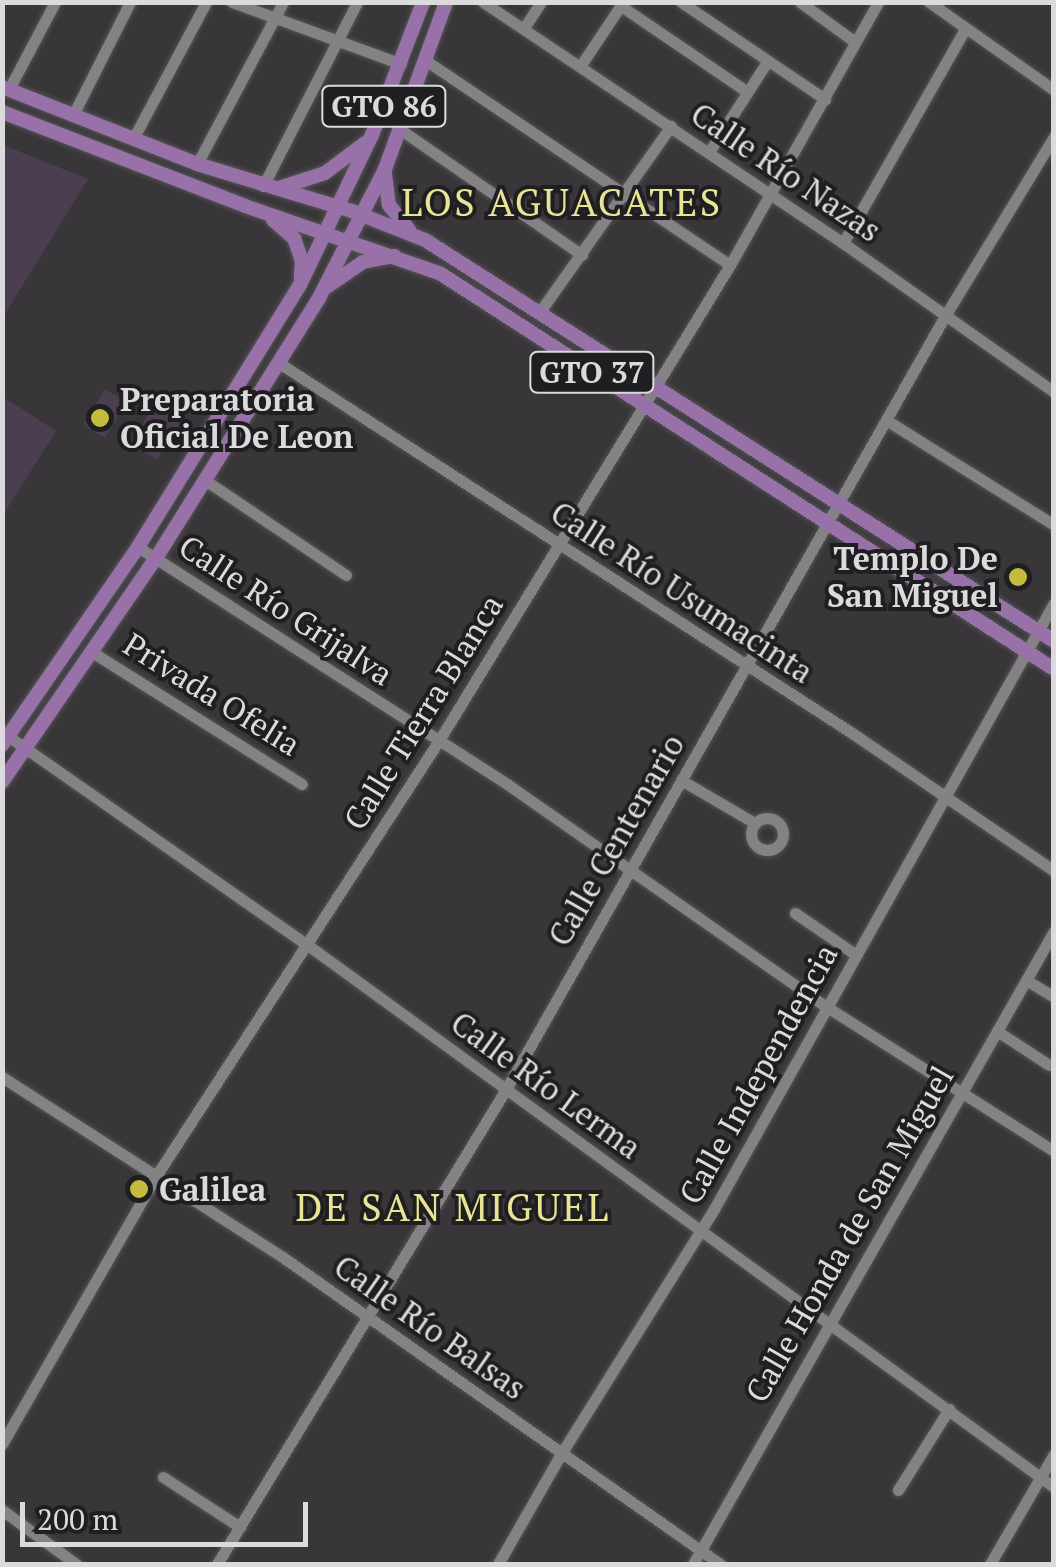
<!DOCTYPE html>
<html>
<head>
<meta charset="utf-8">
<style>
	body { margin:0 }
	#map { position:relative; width:1056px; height:1567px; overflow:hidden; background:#39363a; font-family:"PT Serif",serif }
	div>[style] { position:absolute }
	.green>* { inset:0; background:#4b3e51 }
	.roads { filter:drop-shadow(0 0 2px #555355) drop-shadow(0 0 2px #555355) }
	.minor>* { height:11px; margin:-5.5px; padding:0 5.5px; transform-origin:5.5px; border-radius:5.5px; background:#858286 }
	.minor>.ring { margin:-5.5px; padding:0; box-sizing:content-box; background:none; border:11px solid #858286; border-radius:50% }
	.major>* { height:14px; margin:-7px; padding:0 7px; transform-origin:7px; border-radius:7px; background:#9771a8 }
	.dots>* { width:28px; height:28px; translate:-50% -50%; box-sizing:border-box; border:5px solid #1f1e20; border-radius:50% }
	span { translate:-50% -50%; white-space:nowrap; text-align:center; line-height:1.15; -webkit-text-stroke:8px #1f1e20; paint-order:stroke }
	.shield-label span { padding:2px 8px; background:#1f1e20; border:2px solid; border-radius:8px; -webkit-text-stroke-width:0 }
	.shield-label { font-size:30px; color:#dcdadc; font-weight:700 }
	.street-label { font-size:32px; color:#dcdadc }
	.poi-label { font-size:32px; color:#dcdadc; font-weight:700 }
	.left { translate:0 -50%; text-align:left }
	.right { translate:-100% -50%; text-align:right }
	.quarter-label { font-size:38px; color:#e9e495; letter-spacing:2.5px }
	.frame { position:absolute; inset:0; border:5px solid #dcdadc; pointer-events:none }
	.scale { position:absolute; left:20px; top:1502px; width:288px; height:45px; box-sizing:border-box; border:5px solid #dcdadc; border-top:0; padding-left:12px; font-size:30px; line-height:35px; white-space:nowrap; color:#dcdadc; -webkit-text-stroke:8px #1f1e20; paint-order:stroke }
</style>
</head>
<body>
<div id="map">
	<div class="green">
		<i style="clip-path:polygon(3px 145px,88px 179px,3px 317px)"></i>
		<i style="clip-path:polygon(105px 389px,126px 402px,105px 438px,83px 425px)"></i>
		<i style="clip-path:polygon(3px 397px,56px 431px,3px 515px)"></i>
		<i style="clip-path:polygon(156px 402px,183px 418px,157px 460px,130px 444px)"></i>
	</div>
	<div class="roads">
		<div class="minor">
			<i style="left:232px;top:2px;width:180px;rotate:20.1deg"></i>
			<i style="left:483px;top:2px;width:433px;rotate:33.8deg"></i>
			<i style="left:843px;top:243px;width:258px;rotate:35.2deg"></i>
			<i style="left:681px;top:2px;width:174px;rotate:34deg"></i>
			<i style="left:800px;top:2px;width:68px;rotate:36deg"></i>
			<i style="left:929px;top:2px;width:153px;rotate:35.1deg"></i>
			<i style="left:621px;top:6px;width:151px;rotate:34.2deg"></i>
			<i style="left:524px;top:28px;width:31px;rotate:-57deg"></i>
			<i style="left:425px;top:60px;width:367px;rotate:33.9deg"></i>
			<i style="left:581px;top:65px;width:76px;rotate:-56.3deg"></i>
			<i style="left:9px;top:89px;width:98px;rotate:-62.1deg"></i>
			<i style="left:73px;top:115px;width:127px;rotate:-63.2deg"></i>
			<i style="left:401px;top:130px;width:220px;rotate:34.6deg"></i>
			<i style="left:133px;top:139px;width:155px;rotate:-61.9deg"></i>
			<i style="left:709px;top:152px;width:107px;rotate:-57.2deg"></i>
			<i style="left:197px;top:164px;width:183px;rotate:-62deg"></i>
			<i style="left:263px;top:186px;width:207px;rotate:-62.9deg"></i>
			<i style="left:843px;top:243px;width:246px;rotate:-60.3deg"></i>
			<i style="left:539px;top:313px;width:229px;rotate:-54.8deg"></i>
			<i style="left:279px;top:363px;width:682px;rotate:32.85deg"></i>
			<i style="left:852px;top:733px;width:245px;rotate:34.3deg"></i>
			<i style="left:886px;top:420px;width:198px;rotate:32deg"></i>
			<i style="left:205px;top:480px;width:170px;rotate:34deg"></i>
			<i style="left:138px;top:547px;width:439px;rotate:32.7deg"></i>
			<i style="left:507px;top:784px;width:390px;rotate:34.9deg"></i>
			<i style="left:827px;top:1007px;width:269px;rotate:32.4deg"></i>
			<i style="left:92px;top:652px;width:248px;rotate:32.2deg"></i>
			<i style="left:2px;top:732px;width:374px;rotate:34.9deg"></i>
			<i style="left:309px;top:946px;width:921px;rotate:35.99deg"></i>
			<i style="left:681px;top:780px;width:83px;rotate:30.3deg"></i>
			<i class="ring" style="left:751px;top:818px;width:21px;height:21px"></i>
			<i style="left:795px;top:913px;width:74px;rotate:34.5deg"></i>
			<i style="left:1026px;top:980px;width:33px;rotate:31deg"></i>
			<i style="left:997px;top:1031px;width:62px;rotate:33.2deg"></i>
			<i style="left:2px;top:1077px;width:335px;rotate:32.7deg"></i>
			<i style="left:284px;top:1258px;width:533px;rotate:35.06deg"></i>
			<i style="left:2px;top:1444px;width:309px;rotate:-60.1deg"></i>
			<i style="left:156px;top:1176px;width:518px;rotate:-56.99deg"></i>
			<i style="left:438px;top:742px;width:559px;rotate:-58.53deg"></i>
			<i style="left:730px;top:265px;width:302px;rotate:-60.6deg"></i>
			<i style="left:163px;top:1477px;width:92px;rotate:33deg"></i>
			<i style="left:898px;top:1490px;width:96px;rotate:-57.8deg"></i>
			<i style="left:2px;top:1510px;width:92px;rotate:36.1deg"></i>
			<i style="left:217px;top:1564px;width:556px;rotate:-58.68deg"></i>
			<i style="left:506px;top:1089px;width:889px;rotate:-60.41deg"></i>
			<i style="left:945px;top:316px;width:210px;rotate:-58.7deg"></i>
			<i style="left:498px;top:1564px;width:127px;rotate:-60.2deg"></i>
			<i style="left:561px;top:1454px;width:289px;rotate:-58deg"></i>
			<i style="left:714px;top:1209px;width:695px;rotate:-60.71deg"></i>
			<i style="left:693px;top:1564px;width:729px;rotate:-60.3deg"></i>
			<i style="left:990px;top:1564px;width:127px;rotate:-59.8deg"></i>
		</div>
		<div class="major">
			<i style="left:2px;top:87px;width:210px;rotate:21.5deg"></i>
			<i style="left:197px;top:164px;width:162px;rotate:16.9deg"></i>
			<i style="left:352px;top:211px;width:79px;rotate:21.7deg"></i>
			<i style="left:425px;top:240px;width:746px;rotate:32.52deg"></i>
			<i style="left:2px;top:112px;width:261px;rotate:21.1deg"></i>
			<i style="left:245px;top:206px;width:207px;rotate:19.1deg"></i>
			<i style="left:441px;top:274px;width:729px;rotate:32.8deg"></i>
			<i style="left:385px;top:174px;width:31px;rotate:83deg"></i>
			<i style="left:389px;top:205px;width:32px;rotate:51deg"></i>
			<i style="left:279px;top:188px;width:48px;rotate:-18.1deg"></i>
			<i style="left:325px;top:173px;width:50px;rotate:-36.9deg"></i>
			<i style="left:273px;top:220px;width:28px;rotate:41deg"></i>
			<i style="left:294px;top:238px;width:24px;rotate:71deg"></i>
			<i style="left:302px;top:261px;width:16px;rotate:94deg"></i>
			<i style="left:328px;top:286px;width:42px;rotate:-34.4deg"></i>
			<i style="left:363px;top:262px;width:32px;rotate:-11deg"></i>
			<i style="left:2px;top:745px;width:240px;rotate:-55.5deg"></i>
			<i style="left:138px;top:547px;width:308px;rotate:-58.3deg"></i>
			<i style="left:300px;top:285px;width:166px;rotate:-64.4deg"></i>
			<i style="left:372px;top:135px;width:142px;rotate:-69deg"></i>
			<i style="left:2px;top:782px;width:272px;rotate:-55.5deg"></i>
			<i style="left:156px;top:558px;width:307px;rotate:-57.9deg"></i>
			<i style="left:319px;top:298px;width:145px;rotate:-62.9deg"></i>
			<i style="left:385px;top:169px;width:178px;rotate:-69.9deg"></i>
		</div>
	</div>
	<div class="dots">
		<i style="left:100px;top:418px;background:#c5bc3d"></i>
		<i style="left:1018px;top:577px;background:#c5bc3d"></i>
		<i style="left:139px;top:1189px;background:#c5bc3d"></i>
	</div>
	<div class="shield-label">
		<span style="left:384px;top:106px">GTO 86</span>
		<span style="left:592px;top:372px">GTO 37</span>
	</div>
	<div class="street-label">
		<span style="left:786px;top:172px;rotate:34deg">Calle Río Nazas</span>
		<span style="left:682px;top:592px;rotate:33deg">Calle Río Usumacinta</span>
		<span style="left:286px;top:610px;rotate:33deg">Calle Río Grijalva</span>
		<span style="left:212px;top:694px;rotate:32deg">Privada Ofelia</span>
		<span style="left:423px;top:712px;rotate:-58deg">Calle Tierra Blanca</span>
		<span style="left:616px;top:840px;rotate:-60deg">Calle Centenario</span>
		<span style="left:758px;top:1074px;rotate:-61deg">Calle Independencia</span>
		<span style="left:546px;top:1085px;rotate:36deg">Calle Río Lerma</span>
		<span style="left:849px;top:1234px;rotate:-60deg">Calle Honda de San Miguel</span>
		<span style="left:430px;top:1327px;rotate:35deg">Calle Río Balsas</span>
	</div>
	<div class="poi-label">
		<span class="left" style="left:120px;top:418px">Preparatoria<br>Oficial De Leon</span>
		<span class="right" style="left:998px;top:577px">Templo De<br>San Miguel</span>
		<span class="left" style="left:159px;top:1189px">Galilea</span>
	</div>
	<div class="quarter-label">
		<span style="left:562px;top:203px">LOS AGUACATES</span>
		<span style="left:453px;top:1208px">DE SAN MIGUEL</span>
	</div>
	<div class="frame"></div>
	<div class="scale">200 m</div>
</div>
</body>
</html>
